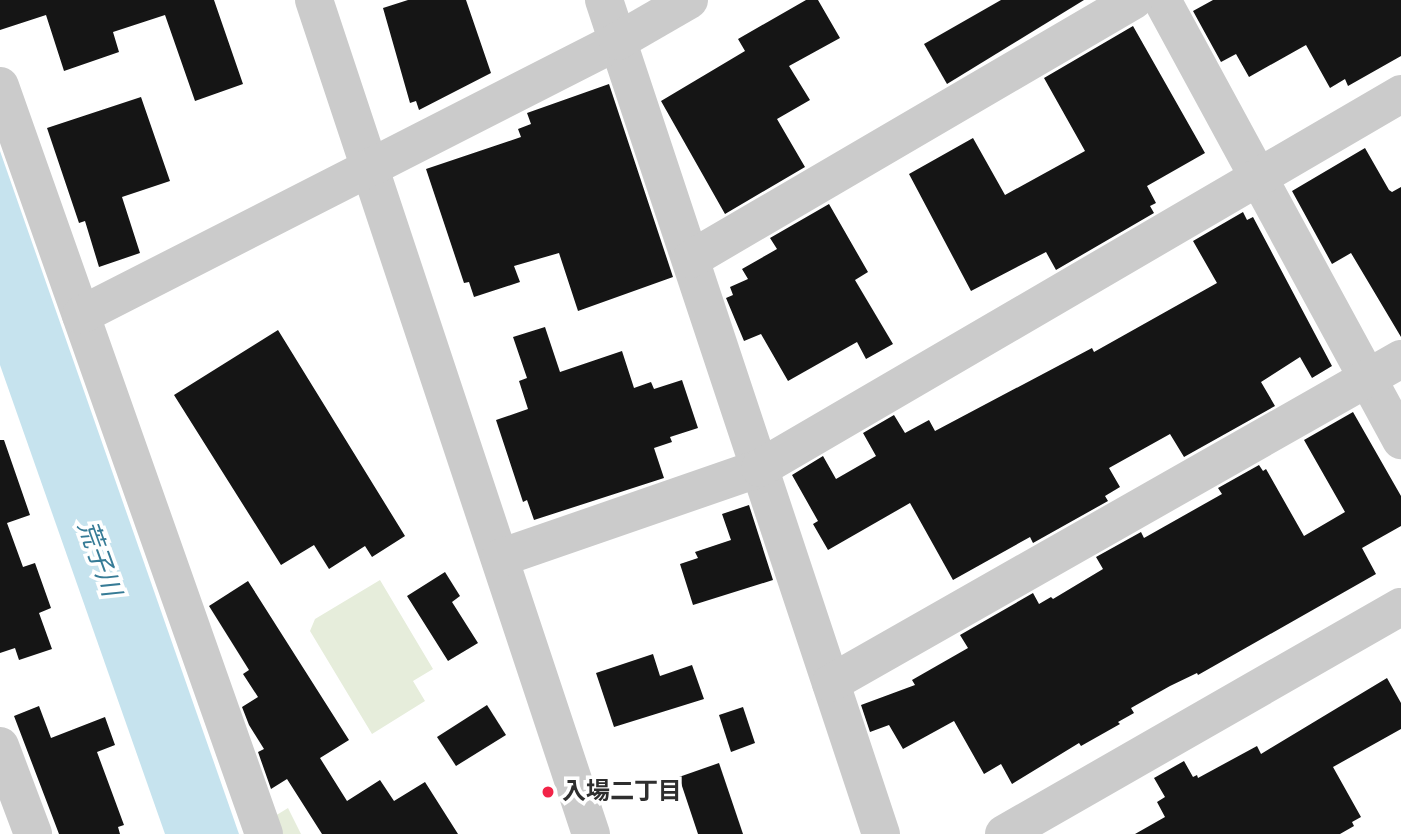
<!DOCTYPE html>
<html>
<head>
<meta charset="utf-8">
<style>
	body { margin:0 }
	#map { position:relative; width:1401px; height:834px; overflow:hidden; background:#fff; font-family:"Sofia Sans Condensed","Noto Sans JP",sans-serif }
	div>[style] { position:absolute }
	.green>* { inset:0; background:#e6eddb }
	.water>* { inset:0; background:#c6e3ee }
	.building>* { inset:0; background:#151515 }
	.minor>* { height:38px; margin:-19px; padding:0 19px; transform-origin:19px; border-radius:19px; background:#cbcbcb }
	.dots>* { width:19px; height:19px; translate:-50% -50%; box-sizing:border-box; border:4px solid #fff; border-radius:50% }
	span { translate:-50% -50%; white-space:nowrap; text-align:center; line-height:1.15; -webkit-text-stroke:7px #fff; paint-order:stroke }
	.poi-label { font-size:24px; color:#2e2e2e; font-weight:700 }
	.left { translate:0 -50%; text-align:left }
	.water-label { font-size:26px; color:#367b96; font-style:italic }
</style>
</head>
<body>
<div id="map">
	<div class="green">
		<i style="clip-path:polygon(380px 580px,433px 669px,413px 681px,425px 701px,372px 734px,310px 631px,315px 619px)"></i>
		<i style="clip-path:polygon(288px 808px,301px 834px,281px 834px,275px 816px)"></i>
	</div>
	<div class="water">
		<i style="clip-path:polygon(0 151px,239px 834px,165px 834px,0 365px)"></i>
	</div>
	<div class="building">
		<i style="clip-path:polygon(0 0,214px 0,243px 84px,195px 101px,165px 15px,113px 32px,119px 52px,64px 71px,46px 15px,0 30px)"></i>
		<i style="clip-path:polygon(408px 0,466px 0,491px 73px,419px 110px,416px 101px,410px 103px,383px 8px)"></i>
		<i style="clip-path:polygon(806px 0,818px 0,840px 38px,789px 66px,810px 100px,777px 119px,805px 167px,725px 214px,661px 101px,745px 51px,738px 39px)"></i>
		<i style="clip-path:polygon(1001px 0,1084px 0,947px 84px,924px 44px)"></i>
		<i style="clip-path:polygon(1213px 0,1401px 0,1401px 56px,1348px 86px,1345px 79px,1330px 88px,1306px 45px,1249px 77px,1236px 54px,1221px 62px,1193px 11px)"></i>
		<i style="clip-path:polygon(1133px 26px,1205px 153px,1147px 186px,1156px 203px,1150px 206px,1154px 213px,1056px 270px,1046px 252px,971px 291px,909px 174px,973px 138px,1005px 195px,1085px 151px,1044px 78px)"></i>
		<i style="clip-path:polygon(609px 84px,673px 277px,578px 311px,559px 253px,514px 266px,520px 282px,474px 297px,469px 282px,464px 283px,426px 169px,521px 137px,518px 129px,531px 124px,527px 113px)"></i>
		<i style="clip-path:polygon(141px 97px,170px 181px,122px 197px,140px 253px,99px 267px,85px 221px,79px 223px,47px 128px)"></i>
		<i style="clip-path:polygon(1365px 148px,1389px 190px,1392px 192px,1401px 187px,1401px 337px,1351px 253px,1332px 264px,1292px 191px)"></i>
		<i style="clip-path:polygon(829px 204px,868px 272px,855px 280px,893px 344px,866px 359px,857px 342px,788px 381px,761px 334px,744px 341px,726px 298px,733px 295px,730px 287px,748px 279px,742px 269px,777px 249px,770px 238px)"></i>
		<i style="clip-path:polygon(1243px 212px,1247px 220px,1253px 217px,1332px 366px,1312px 378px,1300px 357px,1261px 382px,1275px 406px,1184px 457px,1170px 434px,1109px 468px,1120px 487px,1105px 496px,1108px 501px,1033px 543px,1030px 537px,953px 580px,910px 503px,828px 550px,813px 524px,818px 521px,792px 475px,823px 456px,836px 479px,876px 456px,863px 433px,894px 415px,905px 433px,929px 420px,935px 431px,1092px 348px,1094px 352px,1217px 283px,1193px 241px)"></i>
		<i style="clip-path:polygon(545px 327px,560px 372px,622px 351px,634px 388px,651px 382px,654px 389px,682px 380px,698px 428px,670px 437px,672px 442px,654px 448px,664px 478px,534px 520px,527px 500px,523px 502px,496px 420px,528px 409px,519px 381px,527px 378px,513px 337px)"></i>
		<i style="clip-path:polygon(278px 330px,405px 536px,372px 557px,365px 546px,329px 569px,314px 545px,281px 565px,174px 395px)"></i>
		<i style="clip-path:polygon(1353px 412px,1401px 496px,1401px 526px,1362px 548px,1376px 574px,1198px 675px,1197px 673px,1170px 686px,1131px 708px,1134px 713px,1118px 722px,1120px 724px,1081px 746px,1079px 743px,1012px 784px,1001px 764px,984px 774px,954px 721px,903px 749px,889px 725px,870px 732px,861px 705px,915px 685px,912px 680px,968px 648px,960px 635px,1033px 593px,1039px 604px,1051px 597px,1053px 599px,1103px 569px,1096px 557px,1141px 532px,1144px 538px,1222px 494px,1218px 488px,1259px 465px,1263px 471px,1266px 469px,1304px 536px,1345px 512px,1304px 440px)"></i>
		<i style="clip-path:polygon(0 440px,4px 440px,30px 515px,7px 523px,23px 567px,35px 563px,51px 608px,39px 613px,52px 649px,19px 660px,15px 648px,0 653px)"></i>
		<i style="clip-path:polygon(749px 505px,773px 580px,693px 605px,680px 564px,698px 558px,695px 552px,731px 540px,722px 514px)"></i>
		<i style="clip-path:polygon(445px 572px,460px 596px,452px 602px,478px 643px,448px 661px,407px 596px)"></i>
		<i style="clip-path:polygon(248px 581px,349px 740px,320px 758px,347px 801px,380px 780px,394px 801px,425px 782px,458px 834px,322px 834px,287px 779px,271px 789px,258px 752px,264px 749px,249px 725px,242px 707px,258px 697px,243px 674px,249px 670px,209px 606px)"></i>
		<i style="clip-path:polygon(653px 654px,660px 676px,692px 665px,704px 699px,614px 727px,596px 673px)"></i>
		<i style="clip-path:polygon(1387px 678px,1401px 703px,1401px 729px,1333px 767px,1361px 817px,1352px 822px,1354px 826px,1340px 834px,1135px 834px,1165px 817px,1157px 802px,1165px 797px,1154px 778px,1184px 761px,1193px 777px,1197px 775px,1198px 778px,1257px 746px,1261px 754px)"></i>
		<i style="clip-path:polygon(487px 705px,506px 735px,456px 766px,437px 737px)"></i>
		<i style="clip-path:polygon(39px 706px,51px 738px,105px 717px,115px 745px,97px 752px,124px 825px,118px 827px,120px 834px,59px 834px,14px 716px)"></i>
		<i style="clip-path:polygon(743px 707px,755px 743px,731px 752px,719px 715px)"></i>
		<i style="clip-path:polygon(719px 763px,743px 834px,698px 834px,679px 777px)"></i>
	</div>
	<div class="minor">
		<i style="left:314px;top:0;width:879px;rotate:71.63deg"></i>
		<i style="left:604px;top:0;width:879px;rotate:71.63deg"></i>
		<i style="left:1162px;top:0;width:501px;rotate:61.49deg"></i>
		<i style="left:0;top:86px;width:793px;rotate:70.56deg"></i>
		<i style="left:691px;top:259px;width:513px;rotate:-30.31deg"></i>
		<i style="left:81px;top:315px;width:603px;rotate:-27.03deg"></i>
		<i style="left:618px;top:41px;width:82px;rotate:-30deg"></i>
		<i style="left:500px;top:558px;width:275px;rotate:-19.1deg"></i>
		<i style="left:760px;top:468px;width:742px;rotate:-30.26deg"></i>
		<i style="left:831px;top:683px;width:656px;rotate:-29.61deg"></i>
		<i style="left:0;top:746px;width:94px;rotate:69.4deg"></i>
		<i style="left:1004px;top:834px;width:457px;rotate:-29.8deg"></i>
	</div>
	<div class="dots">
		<i style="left:548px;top:792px;background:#f22448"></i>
	</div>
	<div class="poi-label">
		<span class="left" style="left:562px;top:792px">入場二丁目</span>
	</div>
	<div class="water-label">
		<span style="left:98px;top:559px;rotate:70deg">荒子川</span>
	</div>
</div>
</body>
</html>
